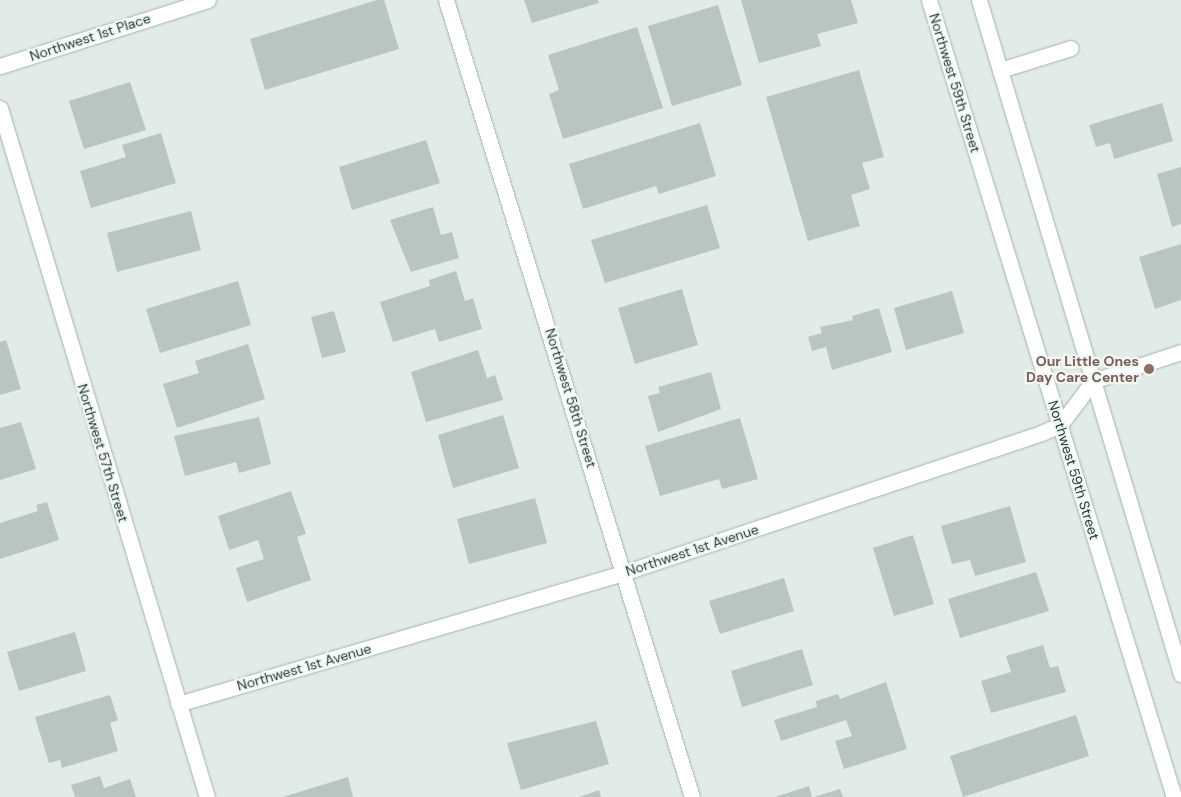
<!DOCTYPE html>
<html>
<head>
<meta charset="utf-8">
<style>
	body { margin:0 }
	#map { position:relative; width:1181px; height:797px; overflow:hidden; background:#e2ebe7; font-family:"DM Sans",sans-serif }
	div>[style] { position:absolute }
	.building>* { inset:0; background:#b8c5c0 }
	.roads { filter:drop-shadow(0 0 1px #a5b2ae) drop-shadow(0 0 1px #a5b2ae) }
	.minor>* { height:15px; margin:-7.5px; padding:0 7.5px; transform-origin:7.5px; border-radius:7.5px; background:#fff }
	.dots>* { width:14px; height:14px; translate:-50% -50%; box-sizing:border-box; border:2px solid #f2f7f5; border-radius:50% }
	span { translate:-50% -50%; white-space:nowrap; text-align:center; line-height:1.15; -webkit-text-stroke:4.5px #f2f7f5; paint-order:stroke }
	.street-label { font-size:14px; color:#243a35 }
	.education-label { font-size:14px; color:#785e54; font-weight:700 }
	.right { translate:-100% -50%; text-align:right }
</style>
</head>
<body>
<div id="map">
	<div class="building">
		<i style="clip-path:polygon(377px 0,384px 0,399px 49px,265px 90px,250px 39px)"></i>
		<i style="clip-path:polygon(524px 0,598px 0,599px 3px,532px 23px)"></i>
		<i style="clip-path:polygon(741px 0,851px 0,858px 23px,817px 34px,821px 46px,759px 63px)"></i>
		<i style="clip-path:polygon(718px 5px,742px 85px,672px 106px,648px 26px)"></i>
		<i style="clip-path:polygon(637px 27px,663px 108px,563px 139px,549px 94px,559px 90px,548px 55px)"></i>
		<i style="clip-path:polygon(859px 70px,884px 157px,862px 163px,870px 189px,851px 195px,860px 226px,808px 241px,766px 97px)"></i>
		<i style="clip-path:polygon(130px 82px,146px 130px,84px 149px,69px 101px)"></i>
		<i style="clip-path:polygon(1162px 103px,1173px 141px,1114px 159px,1110px 143px,1096px 147px,1089px 125px)"></i>
		<i style="clip-path:polygon(700px 123px,716px 176px,659px 194px,656px 186px,583px 209px,569px 164px)"></i>
		<i style="clip-path:polygon(161px 133px,176px 183px,91px 208px,80px 171px,126px 157px,122px 145px)"></i>
		<i style="clip-path:polygon(426px 140px,440px 183px,352px 210px,339px 167px)"></i>
		<i style="clip-path:polygon(1181px 167px,1181px 224px,1172px 227px,1157px 174px)"></i>
		<i style="clip-path:polygon(707px 205px,720px 248px,605px 283px,591px 240px)"></i>
		<i style="clip-path:polygon(433px 207px,441px 235px,452px 232px,459px 258px,411px 272px,390px 220px)"></i>
		<i style="clip-path:polygon(191px 211px,201px 250px,117px 272px,107px 233px)"></i>
		<i style="clip-path:polygon(1181px 244px,1181px 300px,1155px 309px,1139px 257px)"></i>
		<i style="clip-path:polygon(456px 271px,465px 301px,473px 298px,482px 329px,439px 342px,435px 329px,393px 342px,380px 302px,430px 286px,429px 280px)"></i>
		<i style="clip-path:polygon(238px 281px,251px 325px,160px 353px,146px 309px)"></i>
		<i style="clip-path:polygon(682px 289px,698px 345px,635px 364px,618px 308px)"></i>
		<i style="clip-path:polygon(952px 291px,964px 333px,906px 350px,894px 308px)"></i>
		<i style="clip-path:polygon(879px 308px,892px 352px,832px 370px,826px 347px,812px 351px,808px 337px,822px 333px,820px 327px,853px 320px,852px 316px)"></i>
		<i style="clip-path:polygon(334px 311px,346px 352px,322px 358px,311px 317px)"></i>
		<i style="clip-path:polygon(6px 340px,21px 389px,0 395px,0 342px)"></i>
		<i style="clip-path:polygon(248px 344px,265px 399px,177px 428px,163px 384px,199px 373px,195px 361px)"></i>
		<i style="clip-path:polygon(478px 350px,487px 378px,495px 375px,503px 400px,426px 422px,411px 372px)"></i>
		<i style="clip-path:polygon(711px 372px,721px 409px,658px 432px,648px 396px,660px 393px,658px 387px)"></i>
		<i style="clip-path:polygon(503px 415px,519px 468px,453px 488px,438px 435px)"></i>
		<i style="clip-path:polygon(259px 417px,271px 464px,239px 473px,236px 462px,185px 476px,174px 436px)"></i>
		<i style="clip-path:polygon(740px 418px,758px 479px,722px 489px,719px 479px,660px 496px,645px 446px)"></i>
		<i style="clip-path:polygon(21px 422px,36px 469px,0 480px,0 428px)"></i>
		<i style="clip-path:polygon(291px 491px,306px 534px,297px 537px,311px 580px,247px 602px,236px 568px,264px 559px,258px 540px,229px 550px,218px 516px)"></i>
		<i style="clip-path:polygon(535px 498px,547px 543px,469px 564px,457px 519px)"></i>
		<i style="clip-path:polygon(47px 502px,59px 540px,0 559px,0 523px,38px 511px,36px 505px)"></i>
		<i style="clip-path:polygon(1010px 506px,1026px 562px,975px 576px,970px 560px,952px 564px,941px 526px)"></i>
		<i style="clip-path:polygon(913px 535px,934px 604px,894px 616px,873px 548px)"></i>
		<i style="clip-path:polygon(1036px 572px,1049px 611px,960px 638px,948px 599px)"></i>
		<i style="clip-path:polygon(784px 578px,794px 611px,720px 634px,709px 601px)"></i>
		<i style="clip-path:polygon(75px 632px,86px 671px,19px 691px,7px 652px)"></i>
		<i style="clip-path:polygon(1043px 645px,1050px 668px,1058px 666px,1066px 692px,991px 713px,981px 681px,1011px 672px,1006px 656px)"></i>
		<i style="clip-path:polygon(802px 649px,813px 685px,742px 707px,731px 671px)"></i>
		<i style="clip-path:polygon(886px 682px,907px 749px,844px 769px,835px 741px,852px 736px,846px 720px,781px 741px,774px 720px,817px 707px,816px 701px,838px 694px,840px 699px)"></i>
		<i style="clip-path:polygon(110px 695px,118px 720px,110px 723px,118px 751px,62px 768px,60px 760px,49px 763px,35px 717px)"></i>
		<i style="clip-path:polygon(1076px 715px,1089px 756px,963px 797px,950px 756px)"></i>
		<i style="clip-path:polygon(596px 721px,609px 764px,521px 790px,507px 743px)"></i>
		<i style="clip-path:polygon(100px 776px,104px 788px,130px 779px,136px 797px,75px 797px,71px 785px)"></i>
		<i style="clip-path:polygon(348px 777px,353px 797px,283px 797px)"></i>
		<i style="clip-path:polygon(809px 786px,812px 797px,775px 797px)"></i>
		<i style="clip-path:polygon(840px 789px,843px 797px,814px 797px)"></i>
		<i style="clip-path:polygon(599px 790px,601px 797px,579px 797px)"></i>
	</div>
	<div class="roads">
		<div class="minor">
			<i style="left:446px;top:0;width:834px;rotate:72.85deg"></i>
			<i style="left:929px;top:0;width:834px;rotate:72.91deg"></i>
			<i style="left:979px;top:0;width:704px;rotate:73.32deg"></i>
			<i style="left:0;top:66px;width:218px;rotate:-17.6deg"></i>
			<i style="left:1000px;top:70px;width:74px;rotate:-17.2deg"></i>
			<i style="left:0;top:108px;width:719px;rotate:73.28deg"></i>
			<i style="left:178px;top:704px;width:467px;rotate:-16.4deg"></i>
			<i style="left:626px;top:572px;width:438px;rotate:-18.5deg"></i>
			<i style="left:1041px;top:433px;width:21px;rotate:-23deg"></i>
			<i style="left:1060px;top:425px;width:55px;rotate:-53.1deg"></i>
			<i style="left:1093px;top:381px;width:93px;rotate:-18.2deg"></i>
		</div>
	</div>
	<div class="dots">
		<i style="left:1149px;top:369px;background:#8d6e63"></i>
	</div>
	<div class="street-label">
		<span style="left:90px;top:37px;rotate:-18deg">Northwest 1st Place</span>
		<span style="left:955px;top:83px;rotate:73deg">Northwest 59th Street</span>
		<span style="left:571px;top:398px;rotate:73deg">Northwest 58th Street</span>
		<span style="left:103px;top:453px;rotate:73deg">Northwest 57th Street</span>
		<span style="left:1074px;top:470px;rotate:73deg">Northwest 59th Street</span>
		<span style="left:692px;top:550px;rotate:-18deg">Northwest 1st Avenue</span>
		<span style="left:304px;top:667px;rotate:-16deg">Northwest 1st Avenue</span>
	</div>
	<div class="education-label">
		<span class="right" style="left:1139px;top:369px">Our Little Ones<br>Day Care Center</span>
	</div>
</div>
</body>
</html>
